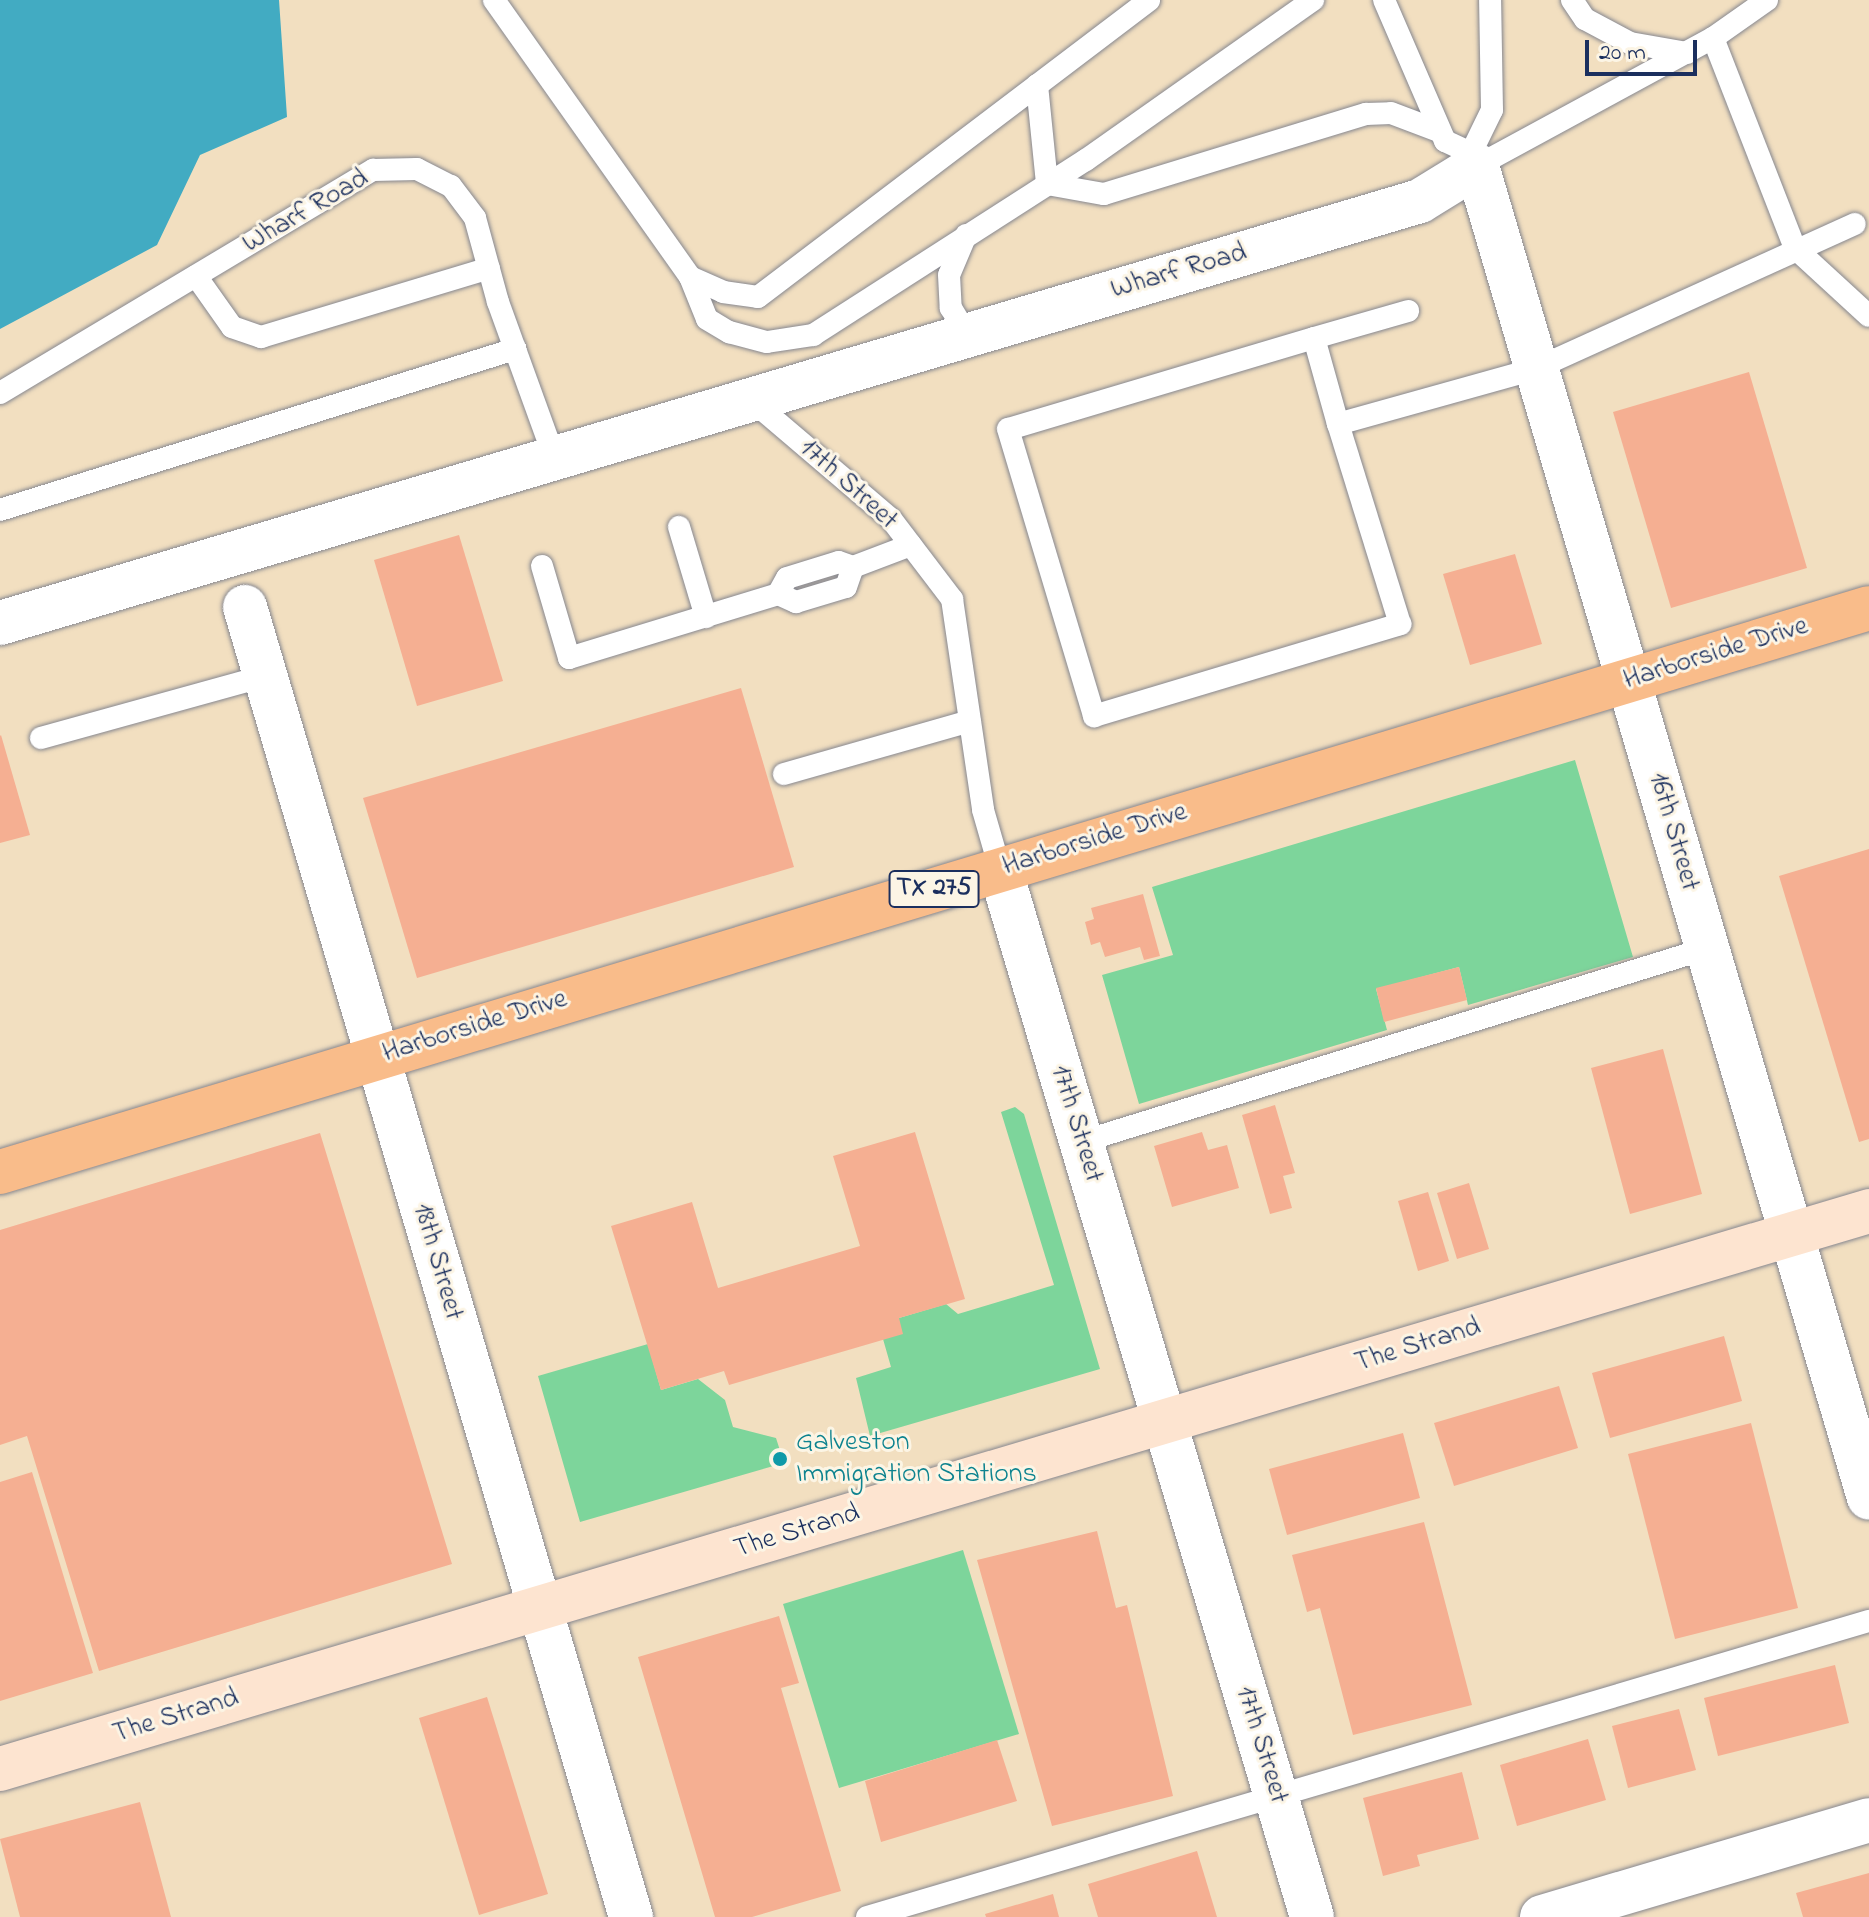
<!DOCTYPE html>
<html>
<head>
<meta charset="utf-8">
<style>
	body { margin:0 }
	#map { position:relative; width:1869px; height:1917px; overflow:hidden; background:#f2dfc0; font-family:"Indie Flower",sans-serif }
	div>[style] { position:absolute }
	.green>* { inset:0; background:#7dd59b }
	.water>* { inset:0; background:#42abc2 }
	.building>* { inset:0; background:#f5af92 }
	.roads { filter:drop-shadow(0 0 2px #86878f) drop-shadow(0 0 2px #86878f) }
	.lane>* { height:22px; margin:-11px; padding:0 11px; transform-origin:11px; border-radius:11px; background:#fff }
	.street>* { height:44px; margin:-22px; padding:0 22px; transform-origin:22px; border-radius:22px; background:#fff }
	.secondary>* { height:44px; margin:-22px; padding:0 22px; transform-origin:22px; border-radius:22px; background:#fde4d0 }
	.primary>* { height:44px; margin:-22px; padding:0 22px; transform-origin:22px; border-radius:22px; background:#f9bc8a }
	.dots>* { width:22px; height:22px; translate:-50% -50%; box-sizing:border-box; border:4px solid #fcf5e5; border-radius:50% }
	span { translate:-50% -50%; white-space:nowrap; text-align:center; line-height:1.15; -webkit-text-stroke:6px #fcf5e5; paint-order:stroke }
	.shield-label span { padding:2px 6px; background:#fcf5e5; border:2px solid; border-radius:6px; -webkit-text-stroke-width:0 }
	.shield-label { font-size:26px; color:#1b2f5e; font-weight:700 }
	.street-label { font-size:28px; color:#1b2f5e }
	.culture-label { font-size:28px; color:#0d838f }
	.left { translate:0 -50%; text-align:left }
	.scale { position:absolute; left:1585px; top:40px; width:112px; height:36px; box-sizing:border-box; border:4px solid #1b2f5e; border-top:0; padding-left:10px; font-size:24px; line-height:28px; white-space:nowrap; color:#1b2f5e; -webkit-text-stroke:6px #fcf5e5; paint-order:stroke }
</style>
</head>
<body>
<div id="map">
	<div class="green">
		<i style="clip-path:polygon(1575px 760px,1633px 957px,1468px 1005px,1459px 967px,1376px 989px,1387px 1030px,1139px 1104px,1102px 975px,1173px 955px,1152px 887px)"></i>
		<i style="clip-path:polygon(1015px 1107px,1024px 1114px,1100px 1369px,870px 1436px,856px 1378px,891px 1367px,883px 1339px,899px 1318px,946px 1304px,958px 1314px,1054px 1285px,1001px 1112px)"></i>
		<i style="clip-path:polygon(648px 1344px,661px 1390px,698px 1379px,725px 1400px,733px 1427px,776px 1438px,784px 1463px,580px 1522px,538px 1376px)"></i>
		<i style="clip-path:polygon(963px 1550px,1019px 1734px,839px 1788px,783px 1604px)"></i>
	</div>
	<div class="water">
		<i style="clip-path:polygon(0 0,279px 0,287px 117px,200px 155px,157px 245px,0 329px)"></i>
	</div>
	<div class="building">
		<i style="clip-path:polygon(1749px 372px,1807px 568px,1671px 608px,1613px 412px)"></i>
		<i style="clip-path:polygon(459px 535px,503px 681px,417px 706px,374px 560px)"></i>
		<i style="clip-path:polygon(1515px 554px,1542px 644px,1470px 665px,1443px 574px)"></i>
		<i style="clip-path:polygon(741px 688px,794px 867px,417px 978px,363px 798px)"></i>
		<i style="clip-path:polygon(1px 735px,30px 835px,0 843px,0 736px)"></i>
		<i style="clip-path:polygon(1869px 849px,1869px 1139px,1859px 1142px,1779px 876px)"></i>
		<i style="clip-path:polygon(1143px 894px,1160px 956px,1144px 960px,1140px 947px,1105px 957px,1100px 942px,1091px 945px,1085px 922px,1094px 919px,1091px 908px)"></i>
		<i style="clip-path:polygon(1459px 967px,1467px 1000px,1384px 1022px,1376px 988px)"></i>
		<i style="clip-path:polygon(1663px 1049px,1702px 1194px,1630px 1214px,1591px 1068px)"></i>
		<i style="clip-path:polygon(1275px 1105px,1295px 1173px,1283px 1176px,1292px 1208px,1270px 1214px,1242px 1115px)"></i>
		<i style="clip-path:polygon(915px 1132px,965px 1299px,899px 1318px,903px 1334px,729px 1385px,724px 1371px,661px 1390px,611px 1226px,692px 1202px,718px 1288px,860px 1246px,833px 1156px)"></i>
		<i style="clip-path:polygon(1202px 1132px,1208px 1150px,1227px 1145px,1239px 1188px,1172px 1207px,1154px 1146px)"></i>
		<i style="clip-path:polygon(320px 1133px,452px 1564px,99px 1671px,27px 1436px,0 1445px,0 1230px)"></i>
		<i style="clip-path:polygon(1469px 1183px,1489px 1249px,1457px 1259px,1437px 1193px)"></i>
		<i style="clip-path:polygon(1428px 1192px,1449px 1261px,1418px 1271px,1398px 1201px)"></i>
		<i style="clip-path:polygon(1724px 1336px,1742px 1401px,1610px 1438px,1592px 1373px)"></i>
		<i style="clip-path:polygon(1559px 1386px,1578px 1448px,1454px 1486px,1434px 1423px)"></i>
		<i style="clip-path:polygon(1751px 1423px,1798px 1608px,1675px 1639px,1628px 1454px)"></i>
		<i style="clip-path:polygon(1403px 1433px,1420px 1498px,1287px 1535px,1269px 1469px)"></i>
		<i style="clip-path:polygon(32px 1472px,93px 1673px,0 1701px,0 1482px)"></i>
		<i style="clip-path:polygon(1424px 1522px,1472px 1705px,1353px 1735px,1320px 1608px,1307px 1612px,1292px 1555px)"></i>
		<i style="clip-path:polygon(1097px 1531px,1116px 1608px,1127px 1605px,1173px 1796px,1052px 1826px,977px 1560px)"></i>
		<i style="clip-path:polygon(779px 1616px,799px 1683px,781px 1688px,841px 1891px,752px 1917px,715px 1917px,638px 1657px)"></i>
		<i style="clip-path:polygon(1835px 1665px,1849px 1723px,1718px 1756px,1704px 1698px)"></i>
		<i style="clip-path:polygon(487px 1697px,548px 1894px,479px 1915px,419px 1718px)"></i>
		<i style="clip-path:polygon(1679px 1709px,1696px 1770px,1628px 1788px,1612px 1726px)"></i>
		<i style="clip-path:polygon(1588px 1739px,1606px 1800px,1517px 1826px,1500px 1765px)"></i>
		<i style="clip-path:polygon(997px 1740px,1017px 1801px,881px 1842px,865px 1781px)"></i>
		<i style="clip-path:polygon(1462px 1772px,1479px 1839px,1417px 1855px,1420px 1866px,1383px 1876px,1363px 1798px)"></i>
		<i style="clip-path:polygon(140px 1802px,171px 1917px,20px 1917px,0 1839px)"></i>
		<i style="clip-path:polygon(1197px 1851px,1217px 1917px,1098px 1917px,1088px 1884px)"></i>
		<i style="clip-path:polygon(1869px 1873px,1869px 1917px,1803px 1917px,1796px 1893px)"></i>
		<i style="clip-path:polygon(1053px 1894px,1059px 1917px,986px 1917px,985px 1914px)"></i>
	</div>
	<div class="roads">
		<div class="lane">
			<i style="left:494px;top:0;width:339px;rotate:54.7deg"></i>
			<i style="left:690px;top:277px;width:36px;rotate:24deg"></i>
			<i style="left:723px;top:292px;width:35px;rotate:8deg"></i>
			<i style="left:758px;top:297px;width:491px;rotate:-37.2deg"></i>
			<i style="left:1384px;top:0;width:154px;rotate:66.6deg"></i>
			<i style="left:1445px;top:141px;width:29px;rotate:25deg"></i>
			<i style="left:1471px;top:153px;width:14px;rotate:65deg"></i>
			<i style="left:1477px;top:166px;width:268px;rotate:-28.5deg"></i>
			<i style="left:1713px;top:38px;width:66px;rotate:-35.1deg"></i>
			<i style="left:1572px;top:0;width:23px;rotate:56deg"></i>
			<i style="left:1585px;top:19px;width:51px;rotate:28.1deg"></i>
			<i style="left:1630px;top:43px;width:58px;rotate:10deg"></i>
			<i style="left:1713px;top:38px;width:225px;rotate:68.7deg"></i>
			<i style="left:1795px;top:248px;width:100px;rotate:42.6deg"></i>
			<i style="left:1037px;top:85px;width:100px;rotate:84.2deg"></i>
			<i style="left:1471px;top:153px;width:48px;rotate:-64deg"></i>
			<i style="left:1492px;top:110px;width:110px;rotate:-91deg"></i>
			<i style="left:1047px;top:184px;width:58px;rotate:10deg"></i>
			<i style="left:1104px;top:194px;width:274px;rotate:-17deg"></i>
			<i style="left:1366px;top:114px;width:25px;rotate:-2deg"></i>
			<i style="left:1391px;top:113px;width:53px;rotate:20.8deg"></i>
			<i style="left:966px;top:235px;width:43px;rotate:113deg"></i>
			<i style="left:949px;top:275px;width:33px;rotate:87deg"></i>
			<i style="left:951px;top:308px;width:31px;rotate:59deg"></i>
			<i style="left:196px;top:276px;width:62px;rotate:54.8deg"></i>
			<i style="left:232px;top:327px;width:31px;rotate:19deg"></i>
			<i style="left:261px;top:337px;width:238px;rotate:-16.8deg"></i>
			<i style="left:690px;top:277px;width:45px;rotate:68deg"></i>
			<i style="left:707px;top:319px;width:26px;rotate:31deg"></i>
			<i style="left:729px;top:332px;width:39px;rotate:15deg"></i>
			<i style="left:767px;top:342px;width:47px;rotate:-8.7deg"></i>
			<i style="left:813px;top:335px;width:324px;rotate:-32.7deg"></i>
			<i style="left:1086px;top:160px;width:278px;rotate:-35.2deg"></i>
			<i style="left:1314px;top:338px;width:98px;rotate:-16deg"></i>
			<i style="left:0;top:393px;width:435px;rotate:-30.9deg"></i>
			<i style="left:373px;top:170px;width:44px;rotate:-1.3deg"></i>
			<i style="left:417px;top:169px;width:38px;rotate:27deg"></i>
			<i style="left:451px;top:186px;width:40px;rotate:53deg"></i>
			<i style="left:475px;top:218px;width:87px;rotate:74.7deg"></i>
			<i style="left:498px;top:302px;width:165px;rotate:70.1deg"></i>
			<i style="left:750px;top:399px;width:185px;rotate:40.4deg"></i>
			<i style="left:891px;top:519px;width:101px;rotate:52.7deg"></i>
			<i style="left:952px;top:599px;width:213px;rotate:81.6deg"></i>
			<i style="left:983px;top:810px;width:61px;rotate:73.9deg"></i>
			<i style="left:1338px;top:424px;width:89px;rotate:-105.6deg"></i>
			<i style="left:1314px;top:338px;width:319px;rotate:163.4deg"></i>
			<i style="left:1008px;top:429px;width:300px;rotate:73.3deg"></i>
			<i style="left:1094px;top:716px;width:320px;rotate:-16.7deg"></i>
			<i style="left:1400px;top:624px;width:209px;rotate:-107.2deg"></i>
			<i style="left:1338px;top:424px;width:205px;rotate:-15.6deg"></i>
			<i style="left:1535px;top:369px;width:351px;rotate:-24.4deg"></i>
			<i style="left:0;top:510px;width:540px;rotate:-17.36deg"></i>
			<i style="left:679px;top:527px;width:94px;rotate:73.3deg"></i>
			<i style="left:542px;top:566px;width:96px;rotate:73.6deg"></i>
			<i style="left:569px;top:658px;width:219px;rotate:-17deg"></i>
			<i style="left:778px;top:594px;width:20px;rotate:24deg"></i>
			<i style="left:796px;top:602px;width:52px;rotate:-16.7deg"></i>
			<i style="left:846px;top:587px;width:21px;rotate:-71deg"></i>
			<i style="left:778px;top:594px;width:18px;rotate:-61deg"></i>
			<i style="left:787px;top:578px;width:54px;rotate:-17.1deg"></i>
			<i style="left:839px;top:562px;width:15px;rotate:20deg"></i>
			<i style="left:853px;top:567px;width:62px;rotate:-20.8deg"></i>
			<i style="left:41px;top:738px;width:232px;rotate:-15.5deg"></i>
			<i style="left:784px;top:774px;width:193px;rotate:-15.9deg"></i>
			<i style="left:1081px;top:1142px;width:653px;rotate:-17.19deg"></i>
			<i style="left:867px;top:1917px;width:1045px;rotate:-16.46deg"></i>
		</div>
		<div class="street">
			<i style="left:245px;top:607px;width:1366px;rotate:73.58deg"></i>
			<i style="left:0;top:623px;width:1481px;rotate:-16.55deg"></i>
			<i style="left:1420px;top:201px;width:67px;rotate:-31.6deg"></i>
			<i style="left:1477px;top:166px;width:1388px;rotate:73.6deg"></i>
			<i style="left:1000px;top:869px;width:1093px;rotate:73.42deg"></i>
			<i style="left:1542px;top:1917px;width:341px;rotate:-16.5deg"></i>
		</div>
		<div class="secondary">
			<i style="left:0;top:1769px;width:1951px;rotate:-16.62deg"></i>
		</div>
		<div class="primary">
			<i style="left:0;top:1172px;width:1952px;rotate:-16.79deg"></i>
		</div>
	</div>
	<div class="dots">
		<i style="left:780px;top:1459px;background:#0f9aa8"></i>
	</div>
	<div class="shield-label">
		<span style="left:934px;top:889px">TX 275</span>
	</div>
	<div class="street-label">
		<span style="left:306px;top:212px;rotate:-30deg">Wharf Road</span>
		<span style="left:1179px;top:272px;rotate:-16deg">Wharf Road</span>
		<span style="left:848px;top:485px;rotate:42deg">17th Street</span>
		<span style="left:1716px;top:654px;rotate:-17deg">Harborside Drive</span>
		<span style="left:1673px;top:832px;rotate:74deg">16th Street</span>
		<span style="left:1095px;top:840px;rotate:-17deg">Harborside Drive</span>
		<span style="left:475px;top:1027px;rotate:-17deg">Harborside Drive</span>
		<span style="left:1076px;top:1124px;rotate:73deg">17th Street</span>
		<span style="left:437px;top:1262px;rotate:74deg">18th Street</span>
		<span style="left:1418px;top:1346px;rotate:-17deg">The Strand</span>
		<span style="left:797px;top:1532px;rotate:-17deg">The Strand</span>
		<span style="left:176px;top:1717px;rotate:-17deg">The Strand</span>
		<span style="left:1261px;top:1745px;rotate:73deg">17th Street</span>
	</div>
	<div class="culture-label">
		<span class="left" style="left:796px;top:1459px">Galveston<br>Immigration Stations</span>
	</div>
	<div class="scale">20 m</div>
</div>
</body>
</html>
